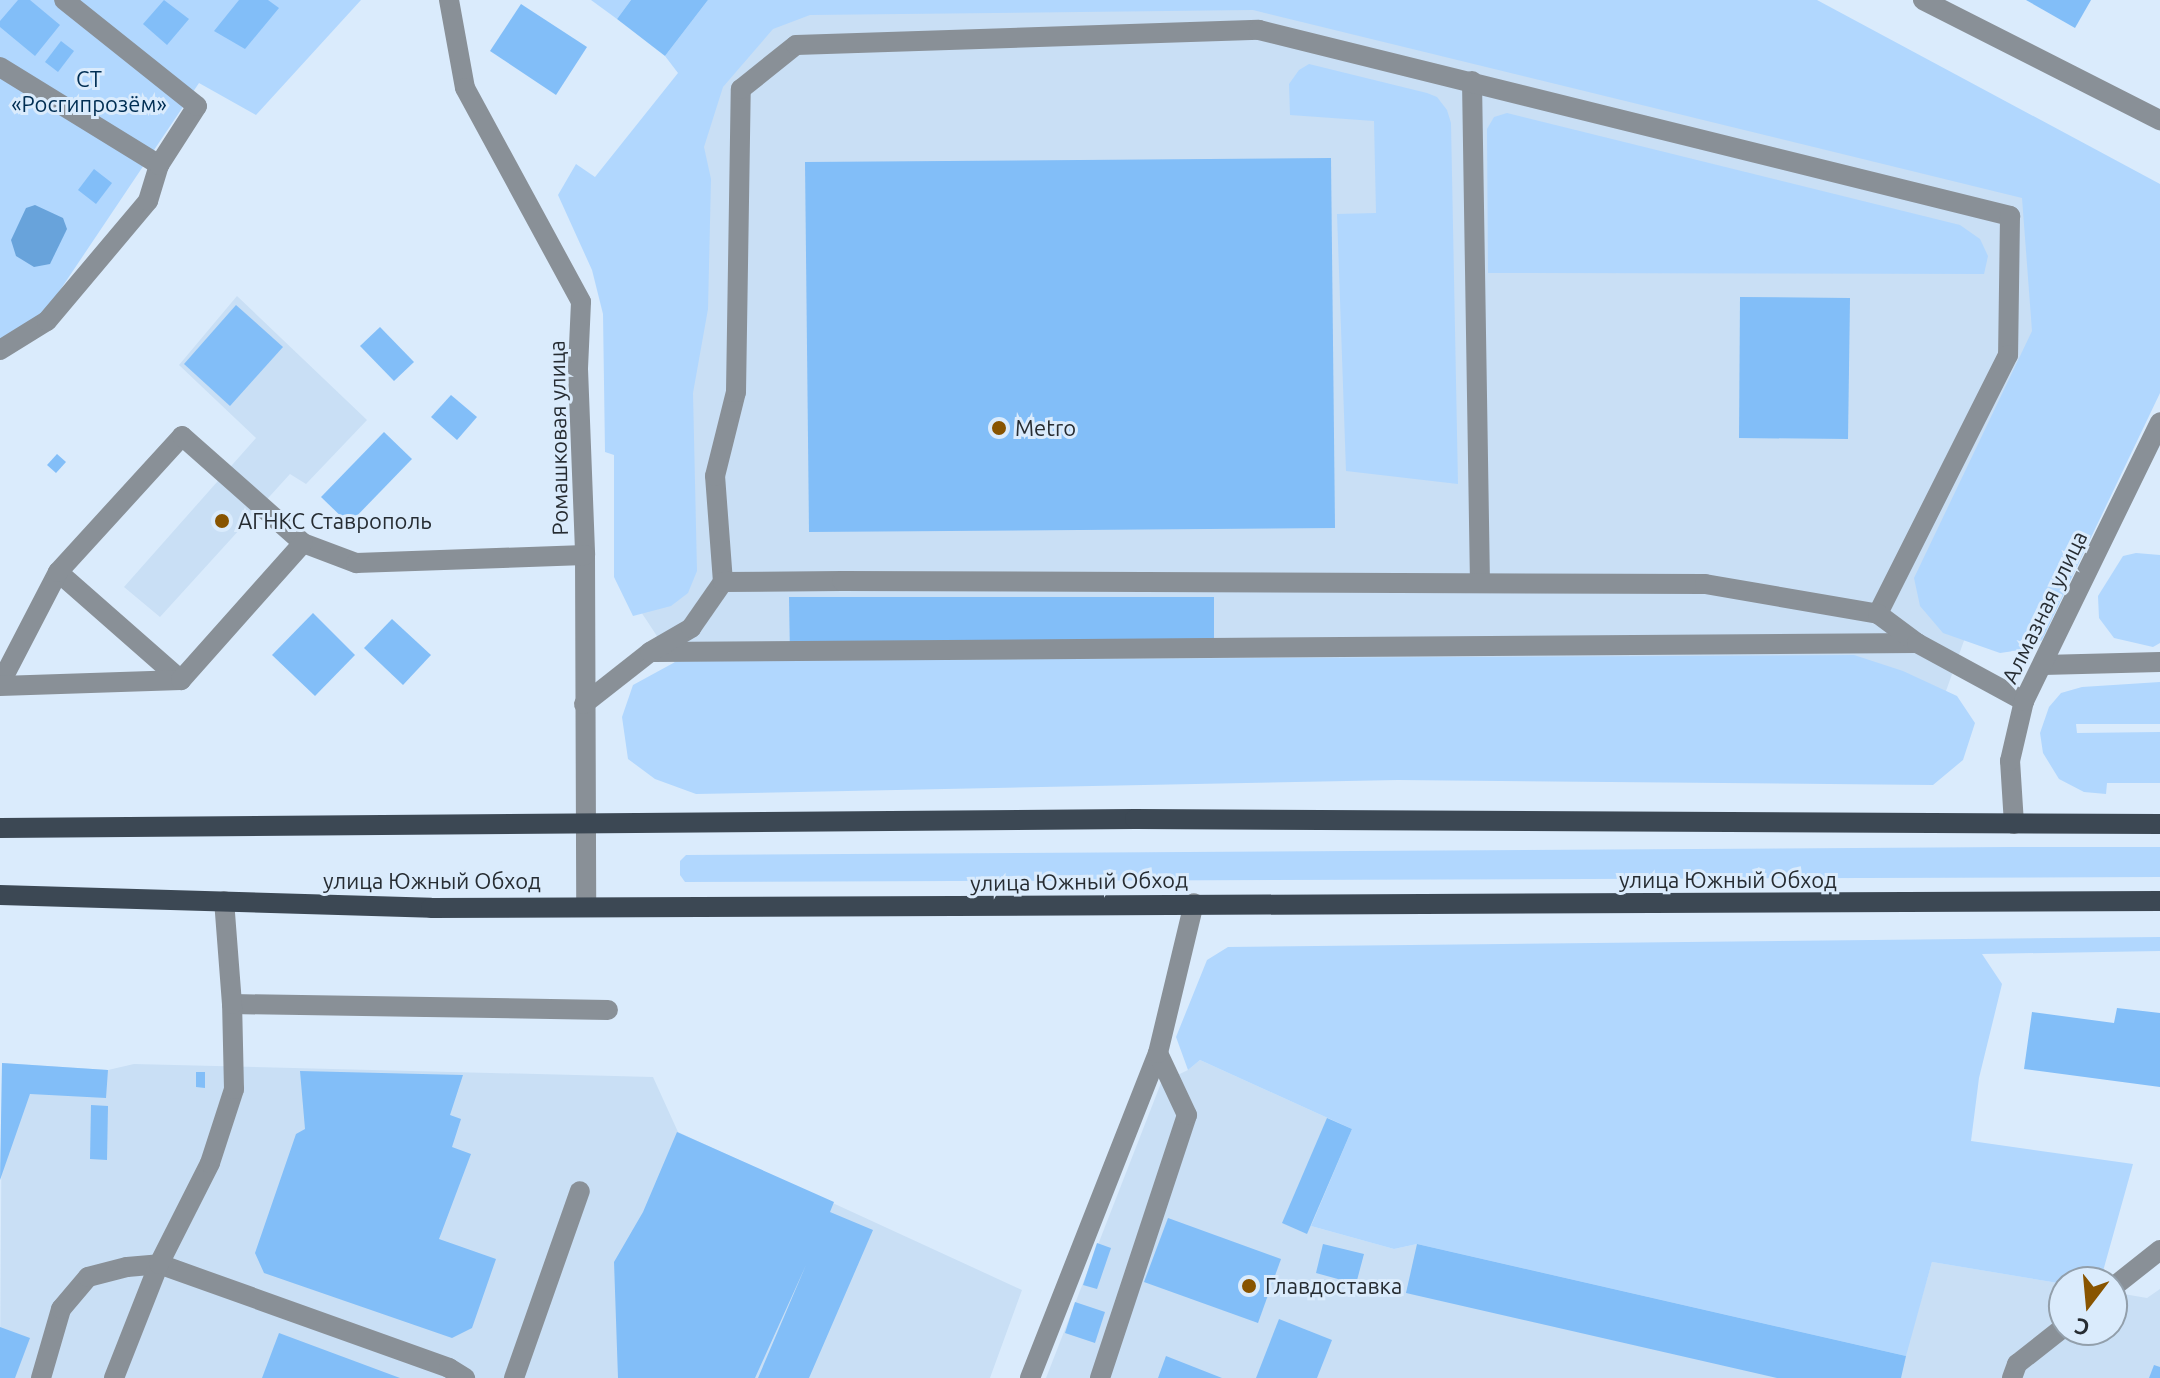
<!DOCTYPE html>
<html>
<head>
<meta charset="utf-8">
<style>
	body { margin:0 }
	#map { position:relative; width:2160px; height:1378px; overflow:hidden; background:#daebfc; font-family:Ubuntu,sans-serif }
	div>[style] { position:absolute }
	.built>* { inset:0; background:#c9dff5 }
	.green>* { inset:0; background:#b1d7fe }
	.water>* { inset:0; background:#68a3db }
	.building>* { inset:0; background:#82bef8 }
	.minor>* { height:20px; margin:-10px; padding:0 10px; transform-origin:10px; border-radius:10px; background:#899097 }
	.major>* { height:20px; margin:-10px; padding:0 10px; transform-origin:10px; border-radius:10px; background:#3c4854 }
	.dots>* { width:22px; height:22px; translate:-50% -50%; box-sizing:border-box; border:4px solid #daebfc; border-radius:50% }
	span { translate:-50% -50%; white-space:nowrap; text-align:center; line-height:1.15; -webkit-text-stroke:6px #daebfc; paint-order:stroke }
	.park-label { font-size:22px; color:#002e53 }
	.poi-label { font-size:22px; color:#262c32 }
	.left { translate:0 -50%; text-align:left }
	.street-label { font-size:22px; color:#262c32 }
	.north { position:absolute; left:2048px; top:1266px; width:80px; height:80px; box-sizing:border-box; background:#daebfc; border:2px solid #929fab; border-radius:50%; rotate:196deg; font-size:22px; font-weight:700; line-height:32px; text-align:center; color:#262c32 }
	.north::after { content:''; display:block; margin:auto; width:28px; height:36px; background:#885400; clip-path:polygon(50% 0,100% 100%,50% 72%,0 100%) }
</style>
</head>
<body>
<div id="map">
	<div class="built">
		<i style="clip-path:polygon(788px 0,1789px 0,2160px 244px,1966px 635px,1941px 705px,682px 674px,620px 580px,614px 202px)"></i>
		<i style="clip-path:polygon(237px 296px,367px 420px,306px 484px,290px 474px,160px 617px,124px 587px,256px 438px,179px 365px)"></i>
		<i style="clip-path:polygon(1200px 1060px,1352px 1129px,1311px 1226px,1394px 1249px,1417px 1244px,1905px 1356px,1932px 1262px,2064px 1284px,2064px 1330px,2112px 1330px,2112px 1292px,2147px 1298px,2160px 1289px,2160px 1378px,1046px 1378px,1161px 1083px,1188px 1070px)"></i>
		<i style="clip-path:polygon(2px 1063px,108px 1070px,134px 1064px,653px 1077px,678px 1132px,1022px 1290px,990px 1378px,0 1378px)"></i>
	</div>
	<div class="green">
		<i style="clip-path:polygon(0 0,361px 0,256px 115px,199px 83px,44px 314px,0 341px)"></i>
		<i style="clip-path:polygon(591px 0,631px 0,617px 19px)"></i>
		<i style="clip-path:polygon(708px 0,1817px 0,2160px 184px,2160px 393px,2042px 640px,2028px 649px,2000px 653px,1943px 633px,1920px 606px,1914px 578px,2032px 331px,2022px 198px,1253px 10px,810px 15px,773px 29px,723px 87px,704px 147px,711px 179px,708px 309px,693px 393px,697px 571px,688px 593px,671px 606px,633px 616px,614px 577px,614px 455px,605px 452px,603px 314px,592px 270px,558px 195px,576px 164px,595px 177px,678px 73px,665px 56px)"></i>
		<i style="clip-path:polygon(1309px 64px,1427px 93px,1437px 97px,1447px 110px,1451px 123px,1458px 484px,1346px 471px,1337px 214px,1376px 213px,1374px 121px,1290px 115px,1289px 84px,1299px 70px)"></i>
		<i style="clip-path:polygon(1507px 113px,1960px 225px,1980px 239px,1988px 256px,1984px 274px,1488px 273px,1487px 129px,1494px 117px)"></i>
		<i style="clip-path:polygon(2136px 553px,2160px 555px,2160px 643px,2153px 647px,2114px 638px,2099px 618px,2098px 596px,2123px 556px)"></i>
		<i style="clip-path:polygon(1854px 655px,1903px 671px,1957px 696px,1975px 723px,1963px 760px,1933px 785px,1398px 780px,696px 794px,655px 779px,628px 759px,622px 717px,633px 685px,677px 661px)"></i>
		<i style="clip-path:polygon(2160px 682px,2160px 724px,2076px 724px,2077px 733px,2160px 732px,2160px 783px,2107px 783px,2106px 794px,2084px 792px,2059px 779px,2043px 753px,2040px 733px,2049px 707px,2061px 693px,2082px 687px)"></i>
		<i style="clip-path:polygon(2011px 847px,2160px 847px,2160px 877px,685px 882px,680px 875px,680px 861px,686px 855px)"></i>
		<i style="clip-path:polygon(2160px 937px,2160px 951px,1982px 954px,2002px 984px,1979px 1078px,1971px 1141px,2133px 1164px,2100px 1282px,2064px 1284px,1932px 1262px,1906px 1356px,1417px 1244px,1394px 1249px,1311px 1226px,1352px 1129px,1200px 1060px,1188px 1070px,1176px 1037px,1207px 960px,1228px 947px)"></i>
	</div>
	<div class="water">
		<i style="clip-path:polygon(35px 205px,63px 218px,67px 229px,50px 264px,34px 267px,16px 256px,11px 240px,26px 208px)"></i>
	</div>
	<div class="building">
		<i style="clip-path:polygon(18px 0,30px 0,60px 25px,35px 56px,0 27px,0 21px)"></i>
		<i style="clip-path:polygon(164px 0,189px 19px,167px 45px,143px 24px)"></i>
		<i style="clip-path:polygon(239px 0,268px 0,279px 8px,245px 49px,214px 31px)"></i>
		<i style="clip-path:polygon(631px 0,708px 0,665px 56px,617px 19px)"></i>
		<i style="clip-path:polygon(2026px 0,2091px 0,2075px 28px)"></i>
		<i style="clip-path:polygon(521px 4px,587px 47px,556px 95px,490px 51px)"></i>
		<i style="clip-path:polygon(61px 41px,74px 51px,58px 72px,45px 62px)"></i>
		<i style="clip-path:polygon(1331px 158px,1335px 528px,809px 532px,805px 162px)"></i>
		<i style="clip-path:polygon(94px 169px,112px 183px,96px 204px,78px 190px)"></i>
		<i style="clip-path:polygon(1740px 297px,1850px 298px,1848px 439px,1739px 438px)"></i>
		<i style="clip-path:polygon(236px 305px,283px 347px,230px 406px,184px 364px)"></i>
		<i style="clip-path:polygon(380px 327px,414px 362px,394px 381px,360px 346px)"></i>
		<i style="clip-path:polygon(451px 395px,477px 417px,457px 440px,431px 417px)"></i>
		<i style="clip-path:polygon(384px 432px,412px 459px,349px 524px,321px 497px)"></i>
		<i style="clip-path:polygon(57px 454px,66px 462px,56px 473px,47px 465px)"></i>
		<i style="clip-path:polygon(789px 597px,1214px 597px,1214px 657px,790px 657px)"></i>
		<i style="clip-path:polygon(313px 613px,355px 655px,315px 696px,272px 655px)"></i>
		<i style="clip-path:polygon(392px 619px,431px 655px,403px 685px,364px 648px)"></i>
		<i style="clip-path:polygon(2117px 1008px,2160px 1013px,2160px 1087px,2024px 1069px,2032px 1012px,2114px 1023px)"></i>
		<i style="clip-path:polygon(2px 1063px,108px 1070px,106px 1098px,30px 1094px,0 1180px)"></i>
		<i style="clip-path:polygon(300px 1071px,463px 1075px,450px 1115px,461px 1119px,452px 1147px,471px 1154px,439px 1239px,496px 1259px,472px 1328px,452px 1338px,264px 1273px,255px 1253px,296px 1134px,305px 1129px)"></i>
		<i style="clip-path:polygon(196px 1072px,205px 1072px,205px 1088px,196px 1087px)"></i>
		<i style="clip-path:polygon(91px 1105px,108px 1106px,107px 1160px,90px 1159px)"></i>
		<i style="clip-path:polygon(1327px 1118px,1352px 1129px,1307px 1234px,1282px 1223px)"></i>
		<i style="clip-path:polygon(677px 1132px,834px 1202px,830px 1212px,873px 1230px,809px 1378px,758px 1378px,806px 1265px,755px 1378px,618px 1378px,614px 1262px,643px 1212px)"></i>
		<i style="clip-path:polygon(1168px 1218px,1281px 1259px,1258px 1323px,1144px 1282px)"></i>
		<i style="clip-path:polygon(1097px 1243px,1111px 1248px,1097px 1289px,1083px 1285px)"></i>
		<i style="clip-path:polygon(1323px 1244px,1364px 1254px,1356px 1284px,1316px 1273px)"></i>
		<i style="clip-path:polygon(1417px 1244px,1906px 1356px,1901px 1378px,1777px 1378px,1406px 1293px)"></i>
		<i style="clip-path:polygon(1075px 1302px,1105px 1312px,1095px 1343px,1065px 1333px)"></i>
		<i style="clip-path:polygon(1279px 1319px,1332px 1340px,1317px 1378px,1256px 1378px)"></i>
		<i style="clip-path:polygon(0 1327px,30px 1338px,15px 1378px,0 1378px)"></i>
		<i style="clip-path:polygon(279px 1333px,400px 1378px,262px 1378px)"></i>
		<i style="clip-path:polygon(1166px 1356px,1222px 1378px,1158px 1378px)"></i>
		<i style="clip-path:polygon(2154px 1365px,2160px 1367px,2160px 1378px,2149px 1378px)"></i>
	</div>
	<div class="minor">
		<i style="left:449px;top:0;width:89px;rotate:79.7deg"></i>
		<i style="left:465px;top:88px;width:243px;rotate:61.5deg"></i>
		<i style="left:581px;top:302px;width:67px;rotate:92.6deg"></i>
		<i style="left:578px;top:369px;width:186px;rotate:87.8deg"></i>
		<i style="left:585px;top:555px;width:350px;rotate:89.8deg"></i>
		<i style="left:1923px;top:0;width:266px;rotate:26.9deg"></i>
		<i style="left:0;top:67px;width:187px;rotate:31.6deg"></i>
		<i style="left:1472px;top:81px;width:501px;rotate:89.09deg"></i>
		<i style="left:0;top:350px;width:55px;rotate:-31.7deg"></i>
		<i style="left:47px;top:321px;width:157px;rotate:-49.9deg"></i>
		<i style="left:148px;top:201px;width:38px;rotate:-73deg"></i>
		<i style="left:159px;top:165px;width:70px;rotate:-57.2deg"></i>
		<i style="left:197px;top:106px;width:170px;rotate:-141.4deg"></i>
		<i style="left:58px;top:572px;width:164px;rotate:41.3deg"></i>
		<i style="left:723px;top:582px;width:106px;rotate:-94.3deg"></i>
		<i style="left:715px;top:476px;width:87px;rotate:-76deg"></i>
		<i style="left:736px;top:392px;width:303px;rotate:-89.1deg"></i>
		<i style="left:741px;top:89px;width:70px;rotate:-38.7deg"></i>
		<i style="left:796px;top:45px;width:463px;rotate:-1.9deg"></i>
		<i style="left:1259px;top:30px;width:774px;rotate:13.91deg"></i>
		<i style="left:2010px;top:216px;width:139px;rotate:90.8deg"></i>
		<i style="left:2008px;top:355px;width:290px;rotate:116.7deg"></i>
		<i style="left:654px;top:652px;width:1263px;rotate:-0.41deg"></i>
		<i style="left:2043px;top:665px;width:117px;rotate:-1.5deg"></i>
		<i style="left:0;top:684px;width:126px;rotate:-62.6deg"></i>
		<i style="left:58px;top:572px;width:184px;rotate:-47.6deg"></i>
		<i style="left:182px;top:436px;width:162px;rotate:41.5deg"></i>
		<i style="left:303px;top:543px;width:57px;rotate:20.7deg"></i>
		<i style="left:356px;top:563px;width:229px;rotate:-2deg"></i>
		<i style="left:0;top:686px;width:181px;rotate:-1.9deg"></i>
		<i style="left:181px;top:680px;width:183px;rotate:-48.3deg"></i>
		<i style="left:584px;top:704px;width:84px;rotate:-38.2deg"></i>
		<i style="left:650px;top:652px;width:48px;rotate:-30.3deg"></i>
		<i style="left:691px;top:628px;width:56px;rotate:-55.2deg"></i>
		<i style="left:723px;top:582px;width:119px;rotate:-0.5deg"></i>
		<i style="left:842px;top:581px;width:863px;rotate:0.2deg"></i>
		<i style="left:1705px;top:584px;width:176px;rotate:9.8deg"></i>
		<i style="left:1878px;top:614px;width:49px;rotate:36.6deg"></i>
		<i style="left:1917px;top:643px;width:122px;rotate:28.5deg"></i>
		<i style="left:2014px;top:824px;width:63px;rotate:-93.6deg"></i>
		<i style="left:2010px;top:761px;width:62px;rotate:-76.9deg"></i>
		<i style="left:2024px;top:701px;width:310px;rotate:-64deg"></i>
		<i style="left:232px;top:1004px;width:376px;rotate:0.9deg"></i>
		<i style="left:2112px;top:1288px;width:61px;rotate:-38.4deg"></i>
		<i style="left:41px;top:1378px;width:72px;rotate:-73.8deg"></i>
		<i style="left:61px;top:1309px;width:42px;rotate:-49.8deg"></i>
		<i style="left:88px;top:1277px;width:40px;rotate:-14.4deg"></i>
		<i style="left:127px;top:1267px;width:32px;rotate:-5deg"></i>
		<i style="left:159px;top:1264px;width:308px;rotate:19.7deg"></i>
		<i style="left:449px;top:1368px;width:19px;rotate:32deg"></i>
		<i style="left:114px;top:1378px;width:123px;rotate:-68.5deg"></i>
		<i style="left:159px;top:1264px;width:113px;rotate:-63.2deg"></i>
		<i style="left:210px;top:1163px;width:78px;rotate:-72deg"></i>
		<i style="left:234px;top:1089px;width:85px;rotate:-91.3deg"></i>
		<i style="left:232px;top:1004px;width:103px;rotate:-94.4deg"></i>
		<i style="left:514px;top:1378px;width:198px;rotate:-70.6deg"></i>
		<i style="left:1030px;top:1378px;width:349px;rotate:-68.5deg"></i>
		<i style="left:1100px;top:1378px;width:277px;rotate:-71.7deg"></i>
		<i style="left:1187px;top:1115px;width:68px;rotate:-115.1deg"></i>
		<i style="left:1158px;top:1053px;width:154px;rotate:-76.5deg"></i>
		<i style="left:2012px;top:1378px;width:15px;rotate:-70deg"></i>
		<i style="left:2017px;top:1364px;width:60px;rotate:-38.2deg"></i>
	</div>
	<div class="major">
		<i style="left:0;top:828px;width:1135px;rotate:-0.45deg"></i>
		<i style="left:1135px;top:819px;width:1025px;rotate:0.28deg"></i>
		<i style="left:0;top:895px;width:431px;rotate:1.7deg"></i>
		<i style="left:431px;top:908px;width:1729px;rotate:-0.23deg"></i>
	</div>
	<div class="dots">
		<i style="left:999px;top:428px;background:#885400"></i>
		<i style="left:222px;top:521px;background:#885400"></i>
		<i style="left:1249px;top:1286px;background:#885400"></i>
	</div>
	<div class="park-label">
		<span style="left:89px;top:91px">СТ<br>«Росгипрозём»</span>
	</div>
	<div class="poi-label">
		<span class="left" style="left:1015px;top:428px">Metro</span>
		<span class="left" style="left:238px;top:521px">АГНКС Ставрополь</span>
		<span class="left" style="left:1265px;top:1286px">Главдоставка</span>
	</div>
	<div class="street-label">
		<span style="left:558px;top:438px;rotate:-91deg">Ромашковая улица</span>
		<span style="left:2044px;top:607px;rotate:-64deg">Алмазная улица</span>
		<span style="left:1728px;top:880px">улица Южный Обход</span>
		<span style="left:432px;top:881px">улица Южный Обход</span>
		<span style="left:1079px;top:881px;rotate:-1deg">улица Южный Обход</span>
	</div>
	<div class="north">С</div>
</div>
</body>
</html>
